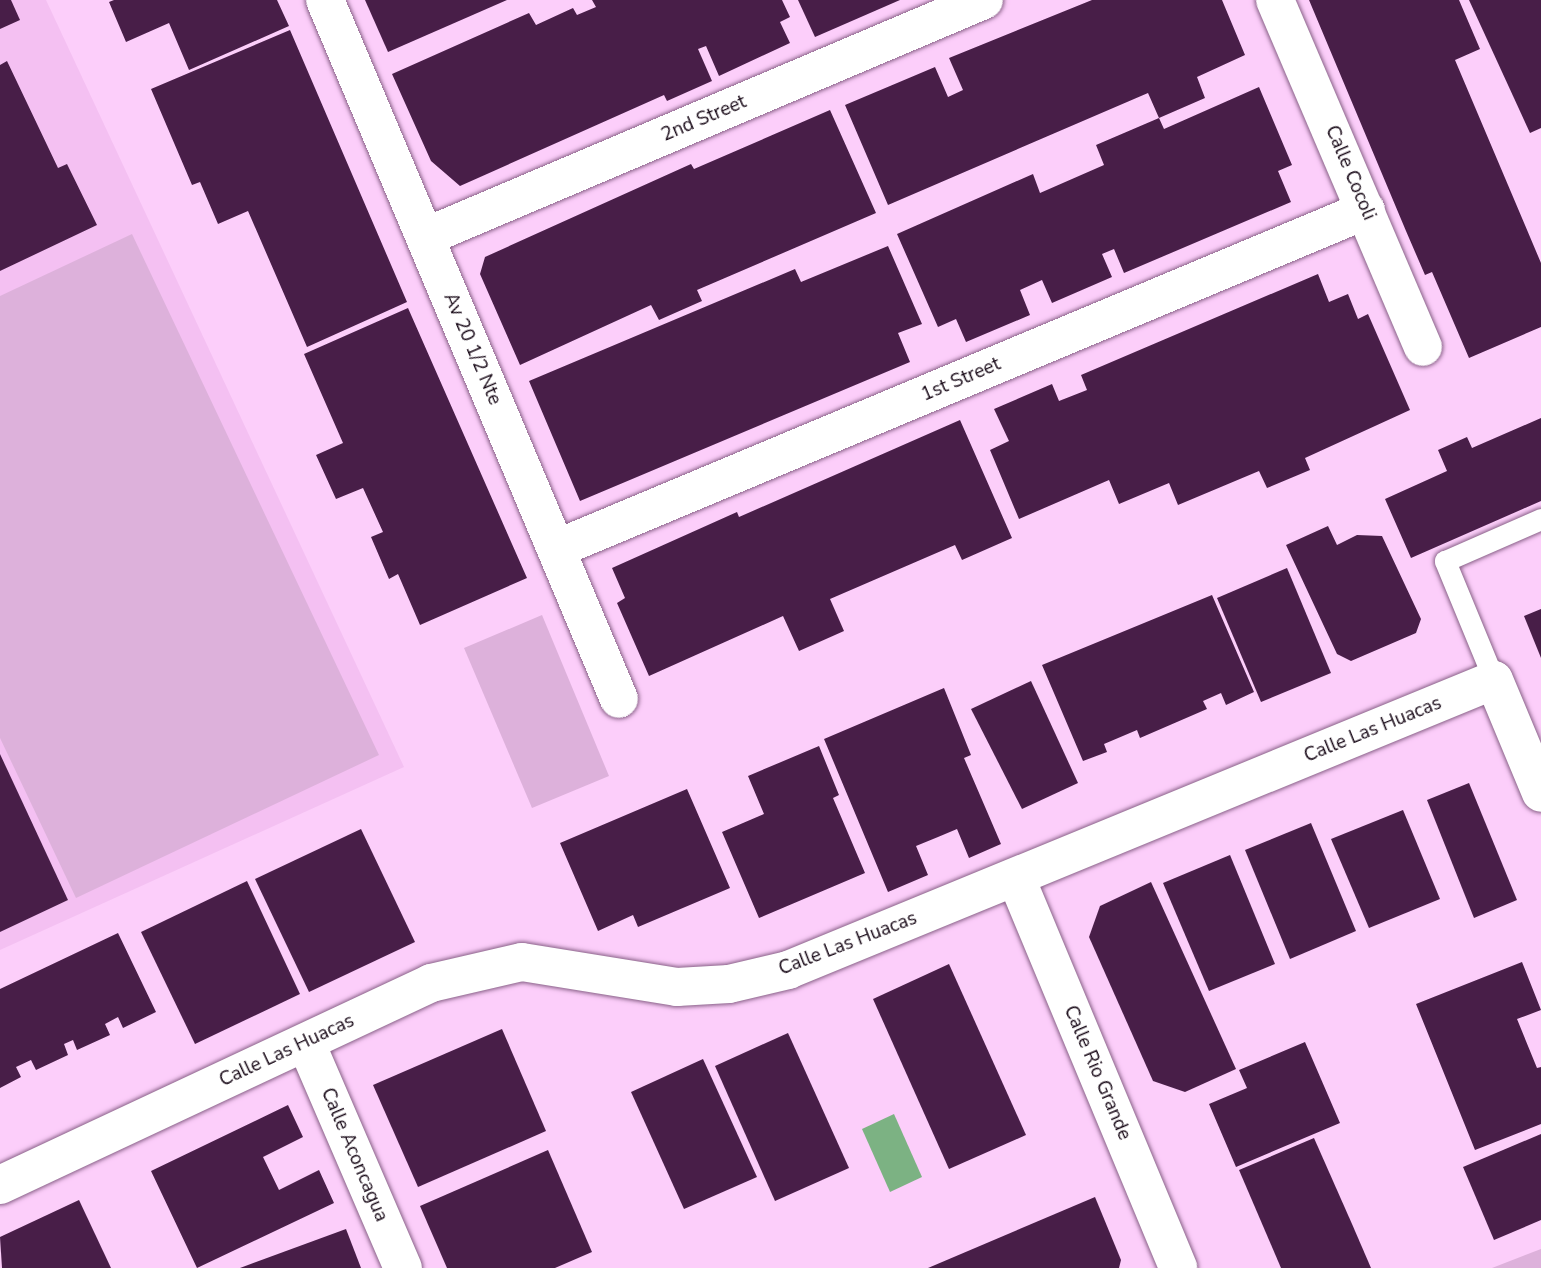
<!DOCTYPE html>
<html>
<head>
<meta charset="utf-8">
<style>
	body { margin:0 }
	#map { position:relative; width:1541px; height:1268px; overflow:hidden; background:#fccefa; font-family:"Nunito Sans",sans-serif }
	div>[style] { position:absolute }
	.built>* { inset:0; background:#f4c0f2 }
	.green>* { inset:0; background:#ddb1db }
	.water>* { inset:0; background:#7cb283 }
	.building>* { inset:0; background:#481e48 }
	.roads { filter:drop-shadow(0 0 2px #896188) drop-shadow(0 0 2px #896188) }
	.service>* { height:21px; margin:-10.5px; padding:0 10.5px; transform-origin:10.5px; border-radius:10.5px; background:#fff }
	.minor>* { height:38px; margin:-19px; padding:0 19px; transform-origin:19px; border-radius:19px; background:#fff }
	span { translate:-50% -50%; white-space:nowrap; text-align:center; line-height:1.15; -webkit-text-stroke:7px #fff; paint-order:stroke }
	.street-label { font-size:19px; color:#170816 }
</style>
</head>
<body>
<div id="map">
	<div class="built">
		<i style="clip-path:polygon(0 0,46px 0,404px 767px,0 950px)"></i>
	</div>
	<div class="green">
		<i style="clip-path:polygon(132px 234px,379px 755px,76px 898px,0 738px,0 296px)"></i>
		<i style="clip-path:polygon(542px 615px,609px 776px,532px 808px,464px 648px)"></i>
		<i style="clip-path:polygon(1541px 1249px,1541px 1268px,1492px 1268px)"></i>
	</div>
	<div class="water">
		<i style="clip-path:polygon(894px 1114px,922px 1177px,890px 1192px,862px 1129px)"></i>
	</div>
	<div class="building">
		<i style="clip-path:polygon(0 0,11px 0,20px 20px,0 29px)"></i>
		<i style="clip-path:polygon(114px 0,277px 0,289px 26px,189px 70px,169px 23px,126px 42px,109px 2px)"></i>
		<i style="clip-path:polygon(365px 0,507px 0,388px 52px)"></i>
		<i style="clip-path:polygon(592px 0,782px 0,790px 17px,780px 22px,790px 43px,719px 76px,706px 46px,698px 49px,712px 81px,667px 101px,664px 95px,460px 186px,431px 161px,392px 74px,529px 13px,536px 25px,573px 8px,577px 15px,596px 7px)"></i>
		<i style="clip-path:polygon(798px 0,900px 0,815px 37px)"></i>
		<i style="clip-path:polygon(1092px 0,1222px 0,1245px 55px,1197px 77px,1205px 98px,1159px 118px,1148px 93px,888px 205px,845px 105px,935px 67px,948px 97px,963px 90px,949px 58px)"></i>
		<i style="clip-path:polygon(1309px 0,1459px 0,1480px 49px,1455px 60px,1541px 263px,1541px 327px,1469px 358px,1432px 272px,1425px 275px,1406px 231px)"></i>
		<i style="clip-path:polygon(1469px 0,1541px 0,1541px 128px,1530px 133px)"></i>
		<i style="clip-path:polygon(290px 30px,407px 302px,307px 347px,248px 211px,218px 224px,200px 182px,192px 185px,151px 89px)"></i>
		<i style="clip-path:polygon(7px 61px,58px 168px,67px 164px,97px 225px,0 271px,0 65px)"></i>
		<i style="clip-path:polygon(1259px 87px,1292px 165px,1278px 171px,1291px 202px,1124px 273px,1114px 249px,1102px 254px,1112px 277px,1052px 303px,1042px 280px,1020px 290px,1030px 315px,966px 342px,956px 319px,938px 327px,897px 234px,1033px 174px,1040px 193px,1104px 165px,1096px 145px,1159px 118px,1164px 129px)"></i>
		<i style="clip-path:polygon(830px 110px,876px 213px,697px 290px,702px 301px,659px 320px,651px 305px,520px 365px,480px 274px,485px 257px,691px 164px,694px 169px)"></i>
		<i style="clip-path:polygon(888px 246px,922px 324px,898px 333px,910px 362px,580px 501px,529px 381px,795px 269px,801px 282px)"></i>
		<i style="clip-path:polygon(1318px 274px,1329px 302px,1348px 294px,1358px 319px,1368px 314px,1410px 410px,1305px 458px,1310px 470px,1267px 488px,1259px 471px,1178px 505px,1169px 483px,1119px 504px,1109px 480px,1019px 519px,990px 450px,1009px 441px,994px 409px,1052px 384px,1059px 401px,1087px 390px,1081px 375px)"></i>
		<i style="clip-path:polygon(408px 308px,527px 578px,420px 625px,398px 574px,389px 579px,371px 537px,383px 532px,363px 488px,336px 499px,316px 455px,343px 443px,304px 354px)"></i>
		<i style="clip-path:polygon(1541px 418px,1541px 501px,1411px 558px,1385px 499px,1447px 471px,1438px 450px,1467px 437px,1472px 448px)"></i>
		<i style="clip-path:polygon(960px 420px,1012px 538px,962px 560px,955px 545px,830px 599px,844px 631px,799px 651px,783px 616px,649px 676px,617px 603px,625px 598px,612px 568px,737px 512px,739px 517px)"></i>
		<i style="clip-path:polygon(1328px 526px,1337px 545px,1357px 535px,1382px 536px,1421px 619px,1416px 633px,1351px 661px,1337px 654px,1286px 545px)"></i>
		<i style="clip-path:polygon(1287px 568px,1331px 673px,1261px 702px,1217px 598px)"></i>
		<i style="clip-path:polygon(1212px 595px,1254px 692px,1226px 705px,1221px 693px,1203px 701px,1207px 709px,1140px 738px,1137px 730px,1104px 744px,1107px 752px,1083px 761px,1042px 665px)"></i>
		<i style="clip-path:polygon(1541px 609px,1541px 658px,1524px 616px)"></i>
		<i style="clip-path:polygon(1031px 681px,1078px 783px,1022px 809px,971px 709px)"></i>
		<i style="clip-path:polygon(944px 688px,971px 755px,964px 758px,1001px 844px,969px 858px,957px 829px,938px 837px,916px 846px,928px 875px,888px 892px,824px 739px)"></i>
		<i style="clip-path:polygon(819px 746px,839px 795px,833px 798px,865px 873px,759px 918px,722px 832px,764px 814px,748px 776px)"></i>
		<i style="clip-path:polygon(0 754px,68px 900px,0 932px)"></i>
		<i style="clip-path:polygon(1469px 783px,1517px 900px,1474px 918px,1427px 800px)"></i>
		<i style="clip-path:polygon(687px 789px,730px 888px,638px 927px,633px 915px,598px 931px,560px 843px)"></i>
		<i style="clip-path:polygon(1403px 810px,1440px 899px,1369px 928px,1331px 839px)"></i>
		<i style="clip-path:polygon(1311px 823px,1356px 931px,1290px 959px,1245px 850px)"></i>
		<i style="clip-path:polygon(361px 829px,415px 942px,309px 992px,255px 879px)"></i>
		<i style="clip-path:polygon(1230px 855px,1275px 964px,1209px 991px,1163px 883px)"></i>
		<i style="clip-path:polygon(247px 881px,300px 994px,195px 1044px,141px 932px)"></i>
		<i style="clip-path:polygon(1151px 882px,1236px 1069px,1185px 1092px,1153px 1081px,1089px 937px,1100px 906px)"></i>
		<i style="clip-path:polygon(118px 933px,156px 1012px,123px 1028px,118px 1017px,105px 1024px,110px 1035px,77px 1050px,73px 1040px,64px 1044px,68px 1055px,36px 1070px,31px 1060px,16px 1067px,21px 1077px,0 1088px,0 989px)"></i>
		<i style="clip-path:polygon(1522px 962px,1541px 1010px,1517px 1019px,1537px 1068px,1541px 1067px,1541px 1124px,1475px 1150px,1416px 1004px)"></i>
		<i style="clip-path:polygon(949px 964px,1026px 1135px,949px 1169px,873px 999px)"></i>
		<i style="clip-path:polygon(502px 1029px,546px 1131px,418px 1187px,373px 1085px)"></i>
		<i style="clip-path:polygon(788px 1033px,849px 1168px,775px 1201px,715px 1066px)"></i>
		<i style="clip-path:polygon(1305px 1042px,1340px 1123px,1236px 1167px,1209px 1104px,1247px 1088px,1239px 1070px)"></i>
		<i style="clip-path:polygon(703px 1059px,757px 1177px,684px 1209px,631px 1092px)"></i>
		<i style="clip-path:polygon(288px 1105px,303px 1137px,263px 1157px,279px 1190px,319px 1170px,334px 1203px,197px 1268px,151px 1171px)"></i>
		<i style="clip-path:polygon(1541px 1134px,1541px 1220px,1494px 1240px,1463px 1167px)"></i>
		<i style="clip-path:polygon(1314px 1138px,1352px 1224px,1371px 1268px,1281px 1268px,1239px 1170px)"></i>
		<i style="clip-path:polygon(548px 1150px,592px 1252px,555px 1268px,447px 1268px,420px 1206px)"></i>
		<i style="clip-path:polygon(1095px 1197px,1121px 1260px,1119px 1268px,928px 1268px)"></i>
		<i style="clip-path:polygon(79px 1200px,111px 1268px,2px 1268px,0 1237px)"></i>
		<i style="clip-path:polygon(346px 1229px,361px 1268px,240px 1268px)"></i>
	</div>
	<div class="roads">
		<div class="service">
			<i style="left:1494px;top:680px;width:129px;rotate:-112.4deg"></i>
			<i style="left:1445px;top:561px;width:105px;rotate:-23.6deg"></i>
		</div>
		<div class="minor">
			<i style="left:325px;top:0;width:758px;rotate:67.19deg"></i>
			<i style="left:1275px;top:0;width:377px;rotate:66.9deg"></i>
			<i style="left:425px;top:237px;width:607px;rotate:-22.98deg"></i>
			<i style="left:556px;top:549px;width:878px;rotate:-22.71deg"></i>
			<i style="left:1016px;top:878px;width:422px;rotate:67.4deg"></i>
			<i style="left:306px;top:1043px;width:245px;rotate:66.7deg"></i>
			<i style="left:0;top:1185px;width:476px;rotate:-25.1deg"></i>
			<i style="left:431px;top:983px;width:93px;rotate:-13deg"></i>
			<i style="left:522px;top:962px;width:157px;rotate:9.2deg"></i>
			<i style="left:677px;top:987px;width:52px;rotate:-3.3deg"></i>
			<i style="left:729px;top:984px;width:61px;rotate:-13.3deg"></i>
			<i style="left:788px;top:970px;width:763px;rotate:-22.33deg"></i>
			<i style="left:1494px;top:680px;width:122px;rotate:67.4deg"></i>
		</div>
	</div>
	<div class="street-label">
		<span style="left:704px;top:119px;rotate:-23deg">2nd Street</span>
		<span style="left:1350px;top:173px;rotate:67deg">Calle Cocoli</span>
		<span style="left:472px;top:349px;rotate:67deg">Av 20 1/2 Nte</span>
		<span style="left:961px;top:380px;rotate:-23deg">1st Street</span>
		<span style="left:1373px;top:730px;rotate:-22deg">Calle Las Huacas</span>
		<span style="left:848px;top:944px;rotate:-21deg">Calle Las Huacas</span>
		<span style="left:287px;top:1051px;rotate:-25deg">Calle Las Huacas</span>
		<span style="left:1097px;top:1073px;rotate:67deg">Calle Rio Grande</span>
		<span style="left:354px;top:1155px;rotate:67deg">Calle Aconcagua</span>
	</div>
</div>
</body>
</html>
